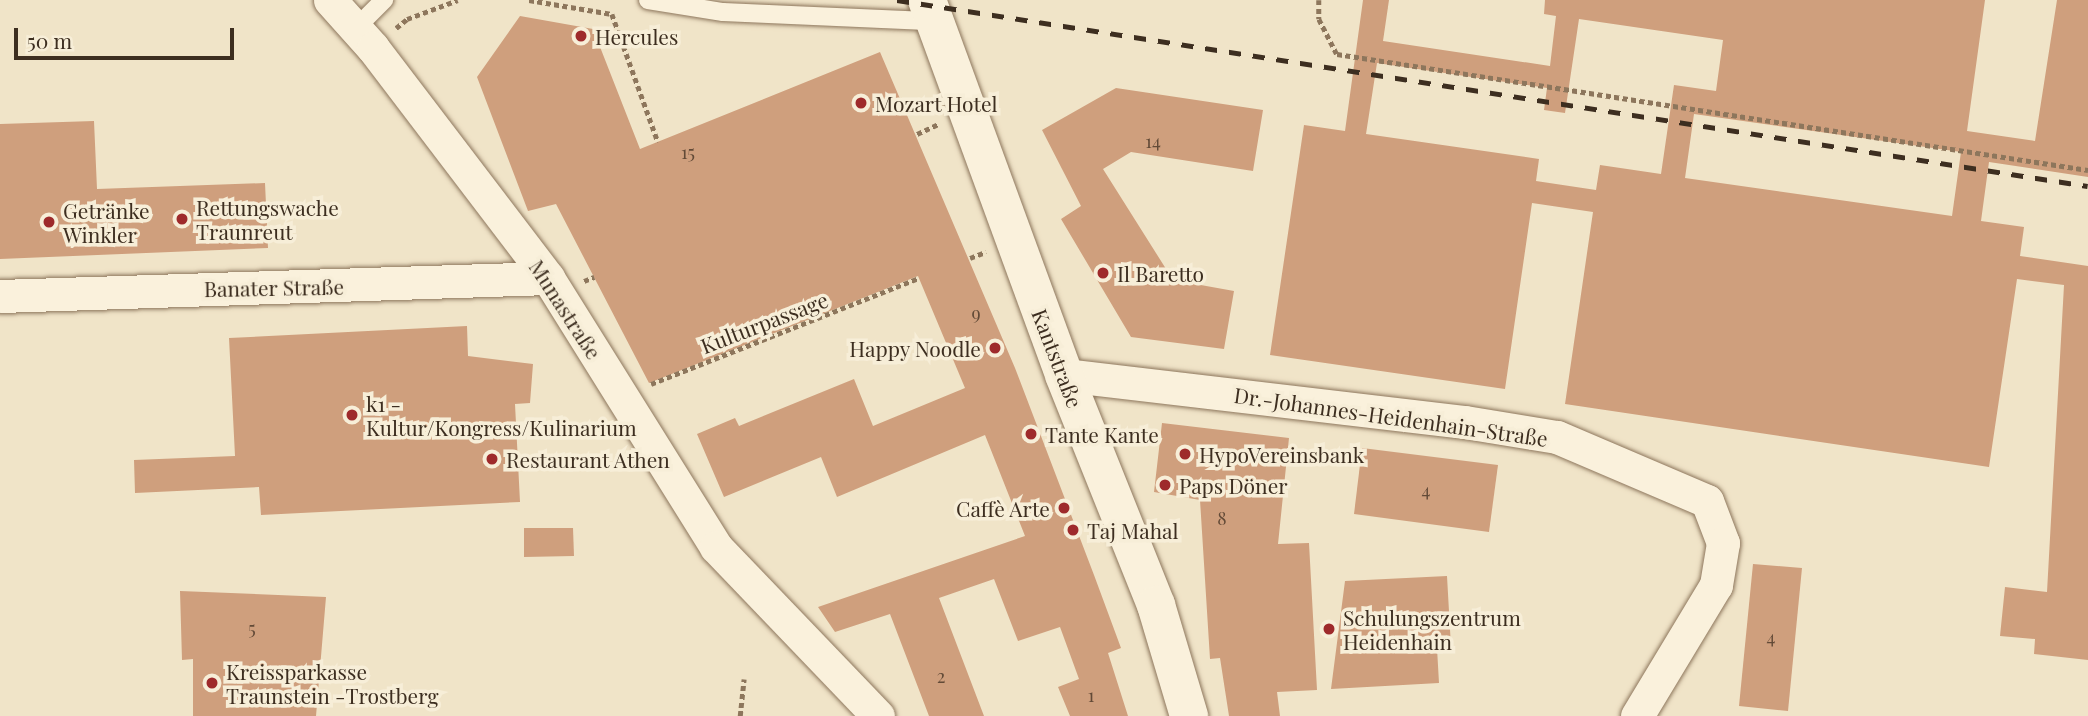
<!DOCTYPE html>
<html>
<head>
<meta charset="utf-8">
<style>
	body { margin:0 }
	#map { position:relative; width:2088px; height:716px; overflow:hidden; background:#f0e4c8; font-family:"Playfair Display",serif }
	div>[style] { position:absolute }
	.building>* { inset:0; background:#cf9f7d }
	.path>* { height:4.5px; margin-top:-2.25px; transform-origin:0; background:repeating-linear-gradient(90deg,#8d765c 0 5px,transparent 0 8.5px) }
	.roads { filter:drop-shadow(0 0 2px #8d765c) drop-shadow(0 0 2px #8d765c) }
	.service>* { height:18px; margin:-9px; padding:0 9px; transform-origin:9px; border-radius:9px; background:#faf1dc }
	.minor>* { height:33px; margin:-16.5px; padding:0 16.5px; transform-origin:16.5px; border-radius:16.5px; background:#faf1dc }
	.secondary>* { height:38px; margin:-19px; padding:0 19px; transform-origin:19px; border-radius:19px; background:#faf1dc }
	.rail>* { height:5px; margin-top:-2.5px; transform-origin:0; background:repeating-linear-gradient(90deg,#3d2e20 0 12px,transparent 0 24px) }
	.dots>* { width:19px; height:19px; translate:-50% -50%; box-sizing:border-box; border:4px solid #f7eed8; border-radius:50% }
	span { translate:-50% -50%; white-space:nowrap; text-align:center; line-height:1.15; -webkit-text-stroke:7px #f7eed8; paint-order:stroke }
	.number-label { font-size:18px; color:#624a37 }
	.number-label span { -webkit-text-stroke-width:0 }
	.poi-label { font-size:21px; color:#3d2e20 }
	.left { translate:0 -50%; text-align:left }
	.right { translate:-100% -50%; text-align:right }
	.street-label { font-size:21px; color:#3d2e20 }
	.scale { position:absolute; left:14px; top:28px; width:220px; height:32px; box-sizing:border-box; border:4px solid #3d2e20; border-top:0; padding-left:9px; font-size:21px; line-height:24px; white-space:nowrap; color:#3d2e20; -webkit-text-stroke:5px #f7eed8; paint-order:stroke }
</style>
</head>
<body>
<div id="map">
	<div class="building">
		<i style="clip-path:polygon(evenodd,1363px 0,1389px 0,1383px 41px,1550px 66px,1556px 16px,1544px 14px,1545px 0,1985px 0,1967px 131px,2035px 141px,2057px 0,2088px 0,2088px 177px,1989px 162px,1981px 221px,2024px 227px,2020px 256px,2088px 266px,2088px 660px,2034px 654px,2035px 639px,2000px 636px,2005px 587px,2047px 592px,2064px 285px,2017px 279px,1989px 467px,1565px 404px,1593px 212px,1532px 203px,1505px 389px,1270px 355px,1304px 125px,1345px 131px,1363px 0,1579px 19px,1723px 40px,1716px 91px,1674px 85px,1661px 174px,1600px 165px,1596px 190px,1536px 181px,1539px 159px,1366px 134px,1377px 63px,1547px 88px,1544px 110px,1565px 113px,1579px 19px,1363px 0,1694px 114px,1961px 152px,1952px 216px,1685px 178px,1694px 114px)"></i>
		<i style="clip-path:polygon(520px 16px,593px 29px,640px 149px,880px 52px,1015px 368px,1094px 575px,1121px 648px,1108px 653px,1128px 716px,1070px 716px,1058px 687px,1079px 679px,1060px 627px,1018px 641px,994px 579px,939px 598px,984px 716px,929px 716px,890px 614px,835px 632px,818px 607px,1025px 536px,985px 435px,837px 497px,821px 457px,724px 497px,697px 434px,735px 418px,739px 426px,854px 379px,873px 426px,965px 388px,918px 276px,649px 383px,556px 204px,528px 211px,477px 77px)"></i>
		<i style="clip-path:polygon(1116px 88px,1263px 110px,1253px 171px,1131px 152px,1103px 169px,1173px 280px,1234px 291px,1224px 349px,1131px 337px,1061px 219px,1081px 206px,1042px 130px)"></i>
		<i style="clip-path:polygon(94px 121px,97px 189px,265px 183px,268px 248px,0 259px,0 124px)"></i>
		<i style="clip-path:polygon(467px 326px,468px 356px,533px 364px,530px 403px,515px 404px,520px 502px,261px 515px,259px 487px,135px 493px,134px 460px,235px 456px,229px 338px)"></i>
		<i style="clip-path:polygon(1162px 423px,1289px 438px,1278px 544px,1309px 543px,1317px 690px,1277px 692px,1280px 716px,1229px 716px,1220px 658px,1210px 659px,1200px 500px,1154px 492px)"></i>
		<i style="clip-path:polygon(1362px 448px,1498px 465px,1489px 532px,1354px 514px)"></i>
		<i style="clip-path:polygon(524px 528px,573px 528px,574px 556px,524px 557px)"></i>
		<i style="clip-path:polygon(1753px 564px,1802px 568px,1788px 711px,1739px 706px)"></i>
		<i style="clip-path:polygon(1447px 576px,1451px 647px,1437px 648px,1439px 683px,1331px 689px,1345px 581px)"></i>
		<i style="clip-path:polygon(180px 591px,326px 597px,316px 716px,193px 716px,193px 659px,182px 660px)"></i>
	</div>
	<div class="path">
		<i style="left:529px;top:0;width:84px;rotate:9.6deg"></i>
		<i style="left:612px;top:14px;width:136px;rotate:70.2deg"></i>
		<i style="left:1319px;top:0;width:19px;rotate:90deg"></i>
		<i style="left:1319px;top:19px;width:39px;rotate:63deg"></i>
		<i style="left:1337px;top:54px;width:760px;rotate:8.78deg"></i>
		<i style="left:396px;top:28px;width:14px;rotate:-39deg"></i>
		<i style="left:407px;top:19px;width:54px;rotate:-20.4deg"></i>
		<i style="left:917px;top:134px;width:23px;rotate:-25deg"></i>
		<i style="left:970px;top:258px;width:17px;rotate:-21deg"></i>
		<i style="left:584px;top:281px;width:11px;rotate:-22deg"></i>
		<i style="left:651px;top:384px;width:288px;rotate:-21.6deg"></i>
		<i style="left:740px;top:716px;width:37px;rotate:-84deg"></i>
	</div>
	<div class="roads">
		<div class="service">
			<i style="left:648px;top:0;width:76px;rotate:9.1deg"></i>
			<i style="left:723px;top:12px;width:210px;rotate:2.5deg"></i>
			<i style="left:356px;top:28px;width:40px;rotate:-45deg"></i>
		</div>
		<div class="minor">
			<i style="left:330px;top:0;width:64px;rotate:48.1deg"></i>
			<i style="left:373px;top:48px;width:289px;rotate:52.7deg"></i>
			<i style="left:548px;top:278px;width:317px;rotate:58deg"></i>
			<i style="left:716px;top:547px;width:234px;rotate:46.2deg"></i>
			<i style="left:0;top:296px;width:548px;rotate:-1.88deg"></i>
			<i style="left:1064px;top:375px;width:404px;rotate:6.7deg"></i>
			<i style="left:1465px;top:422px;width:93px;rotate:9.3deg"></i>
			<i style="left:1557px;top:437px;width:163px;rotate:23.1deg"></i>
			<i style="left:1707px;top:501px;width:45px;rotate:69.1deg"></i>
			<i style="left:1723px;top:543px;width:43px;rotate:99.5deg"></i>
			<i style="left:1716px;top:585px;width:153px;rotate:121.1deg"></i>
		</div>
		<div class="secondary">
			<i style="left:927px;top:0;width:399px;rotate:69.9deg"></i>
			<i style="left:1064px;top:375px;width:248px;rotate:68.2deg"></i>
			<i style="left:1156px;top:605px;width:116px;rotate:73.4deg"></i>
		</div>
	</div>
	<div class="rail">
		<i style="left:897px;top:0;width:1205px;rotate:8.88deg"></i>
	</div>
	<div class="dots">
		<i style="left:581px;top:36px;background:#9e2a2b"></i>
		<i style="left:861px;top:103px;background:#9e2a2b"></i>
		<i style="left:182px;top:219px;background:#9e2a2b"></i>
		<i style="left:49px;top:222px;background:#9e2a2b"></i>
		<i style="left:1103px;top:273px;background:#9e2a2b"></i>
		<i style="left:995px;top:348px;background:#9e2a2b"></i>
		<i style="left:352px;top:415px;background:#9e2a2b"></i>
		<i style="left:1031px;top:434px;background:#9e2a2b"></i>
		<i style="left:1185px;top:454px;background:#9e2a2b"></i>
		<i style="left:492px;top:459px;background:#9e2a2b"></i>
		<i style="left:1165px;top:485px;background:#9e2a2b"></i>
		<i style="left:1064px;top:508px;background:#9e2a2b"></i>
		<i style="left:1073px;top:530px;background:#9e2a2b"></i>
		<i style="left:1329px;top:629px;background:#9e2a2b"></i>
		<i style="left:212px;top:683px;background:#9e2a2b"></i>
	</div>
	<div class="number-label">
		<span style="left:1153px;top:141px">14</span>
		<span style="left:688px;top:152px">15</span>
		<span style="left:976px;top:313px">9</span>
		<span style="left:1426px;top:490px">4</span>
		<span style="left:1222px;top:518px">8</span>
		<span style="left:252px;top:628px">5</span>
		<span style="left:1771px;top:637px">4</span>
		<span style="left:941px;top:676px">2</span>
		<span style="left:1091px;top:695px">1</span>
	</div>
	<div class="poi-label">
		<span class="left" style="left:595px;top:36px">Hercules</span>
		<span class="left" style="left:875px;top:103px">Mozart Hotel</span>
		<span class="left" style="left:196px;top:219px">Rettungswache<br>Traunreut</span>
		<span class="left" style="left:63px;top:222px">Getränke<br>Winkler</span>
		<span class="left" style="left:1117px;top:273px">Il Baretto</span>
		<span class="right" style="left:981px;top:348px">Happy Noodle</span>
		<span class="left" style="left:366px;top:415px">k1 -<br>Kultur/Kongress/Kulinarium</span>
		<span class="left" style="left:1045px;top:434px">Tante Kante</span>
		<span class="left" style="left:1199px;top:454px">HypoVereinsbank</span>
		<span class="left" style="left:506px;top:459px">Restaurant Athen</span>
		<span class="left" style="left:1179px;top:485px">Paps Döner</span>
		<span class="right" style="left:1050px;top:508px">Caffè Arte</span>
		<span class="left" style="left:1087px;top:530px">Taj Mahal</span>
		<span class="left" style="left:1343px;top:629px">Schulungszentrum<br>Heidenhain</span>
		<span class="left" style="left:226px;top:683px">Kreissparkasse<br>Traunstein -Trostberg</span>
	</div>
	<div class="street-label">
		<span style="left:274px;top:287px;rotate:-1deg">Banater Straße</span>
		<span style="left:566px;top:309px;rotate:57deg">Munastraße</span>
		<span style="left:764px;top:322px;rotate:-21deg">Kulturpassage</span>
		<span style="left:1058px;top:358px;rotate:69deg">Kantstraße</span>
		<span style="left:1391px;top:416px;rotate:8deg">Dr.-Johannes-Heidenhain-Straße</span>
	</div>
	<div class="scale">50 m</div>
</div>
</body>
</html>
